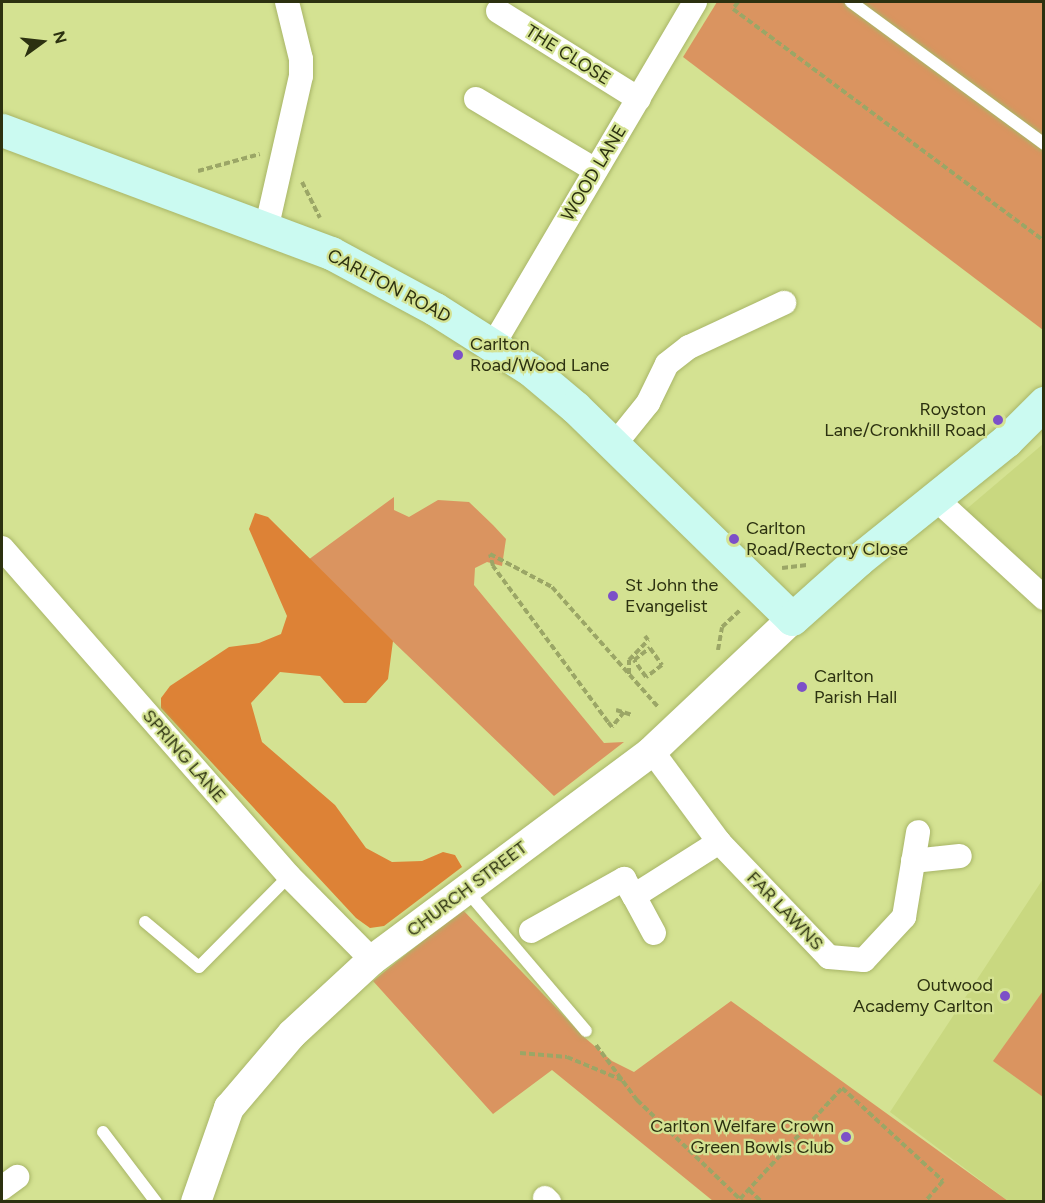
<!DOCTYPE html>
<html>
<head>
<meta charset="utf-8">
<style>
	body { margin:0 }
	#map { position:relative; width:1045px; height:1203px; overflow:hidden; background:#d4e292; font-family:Figtree,sans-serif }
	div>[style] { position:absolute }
	.built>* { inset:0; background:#c9d880 }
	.green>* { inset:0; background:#da9460 }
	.forest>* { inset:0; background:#dd8236 }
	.path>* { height:4px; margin-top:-2px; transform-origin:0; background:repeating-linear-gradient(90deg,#9ba666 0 6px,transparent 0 9px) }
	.roads { filter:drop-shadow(0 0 2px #a8b567) drop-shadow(0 0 2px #a8b567) }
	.service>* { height:12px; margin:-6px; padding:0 6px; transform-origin:6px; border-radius:6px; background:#fff }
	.minor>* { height:24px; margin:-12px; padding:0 12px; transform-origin:12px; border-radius:12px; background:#fff }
	.tertiary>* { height:30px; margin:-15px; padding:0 15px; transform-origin:15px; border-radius:15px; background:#fff }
	.secondary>* { height:33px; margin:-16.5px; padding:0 16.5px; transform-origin:16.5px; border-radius:16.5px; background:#cbfaf1 }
	.dots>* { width:16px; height:16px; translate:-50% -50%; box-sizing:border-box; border:3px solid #d4e292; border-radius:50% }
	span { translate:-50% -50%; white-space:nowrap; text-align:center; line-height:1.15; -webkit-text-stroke:4.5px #d4e292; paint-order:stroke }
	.street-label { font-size:18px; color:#2c3110 }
	.poi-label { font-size:18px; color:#2c3110 }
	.left { translate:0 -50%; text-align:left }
	.right { translate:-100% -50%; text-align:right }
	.frame { position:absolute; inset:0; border:3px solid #2c3110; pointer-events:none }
	.north { position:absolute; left:12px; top:12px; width:60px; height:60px; -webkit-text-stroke:4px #d4e292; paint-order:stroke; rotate:75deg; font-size:16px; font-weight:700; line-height:24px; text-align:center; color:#2c3110 }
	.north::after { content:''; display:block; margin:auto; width:21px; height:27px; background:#2c3110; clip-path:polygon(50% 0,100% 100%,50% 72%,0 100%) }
</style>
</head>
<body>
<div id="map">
	<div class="built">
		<i style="clip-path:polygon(1043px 444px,1043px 586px,963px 512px)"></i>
		<i style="clip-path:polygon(1043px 879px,1043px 1201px,1008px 1201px,890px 1112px)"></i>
	</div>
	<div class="green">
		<i style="clip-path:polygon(717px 2px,1043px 2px,1043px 330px,683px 57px)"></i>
		<i style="clip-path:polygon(394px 497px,394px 510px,409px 517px,438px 500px,469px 502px,493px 525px,506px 539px,502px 566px,487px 562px,475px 568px,474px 585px,604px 743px,624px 742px,554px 796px,308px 560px)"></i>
		<i style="clip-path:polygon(462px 909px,584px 1037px,612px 1061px,634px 1072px,731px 1001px,1008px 1201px,713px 1201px,552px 1070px,493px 1114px,373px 981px)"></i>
		<i style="clip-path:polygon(1043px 991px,1043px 1097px,993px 1061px)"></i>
	</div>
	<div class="forest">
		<i style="clip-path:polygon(255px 513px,268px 517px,393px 641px,388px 679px,366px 703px,344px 703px,320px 676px,280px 672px,251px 703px,262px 742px,335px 805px,366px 848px,392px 862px,422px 861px,443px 852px,455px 855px,462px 867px,384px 926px,370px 928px,356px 918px,161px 708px,161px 698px,170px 686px,229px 647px,259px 643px,281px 634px,287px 616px,249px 529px)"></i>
	</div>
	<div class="path">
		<i style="left:738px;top:2px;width:9px;rotate:126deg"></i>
		<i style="left:733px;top:9px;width:388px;rotate:36.7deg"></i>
		<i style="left:198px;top:171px;width:64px;rotate:-15.3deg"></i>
		<i style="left:302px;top:182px;width:40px;rotate:63.4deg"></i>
		<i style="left:782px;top:568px;width:25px;rotate:-7deg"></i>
		<i style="left:650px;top:648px;width:21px;rotate:55deg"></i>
		<i style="left:662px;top:665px;width:20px;rotate:143deg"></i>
		<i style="left:646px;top:677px;width:21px;rotate:-125deg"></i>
		<i style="left:634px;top:660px;width:20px;rotate:-37deg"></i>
		<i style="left:718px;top:650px;width:23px;rotate:-80deg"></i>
		<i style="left:722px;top:627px;width:26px;rotate:-43deg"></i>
		<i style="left:629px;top:674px;width:14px;rotate:-90deg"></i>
		<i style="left:629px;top:660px;width:28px;rotate:-46deg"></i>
		<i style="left:648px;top:640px;width:5px;rotate:-127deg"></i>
		<i style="left:616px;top:710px;width:17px;rotate:17deg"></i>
		<i style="left:624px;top:712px;width:19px;rotate:129deg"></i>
		<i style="left:612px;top:727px;width:6px;rotate:-129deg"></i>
		<i style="left:608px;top:722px;width:194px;rotate:-126.4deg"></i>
		<i style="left:493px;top:566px;width:12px;rotate:-104deg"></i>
		<i style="left:490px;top:554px;width:70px;rotate:28deg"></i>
		<i style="left:552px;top:587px;width:160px;rotate:48.5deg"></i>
		<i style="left:596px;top:1045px;width:69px;rotate:53.3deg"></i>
		<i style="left:637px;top:1100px;width:147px;rotate:43.9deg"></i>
		<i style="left:520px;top:1053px;width:47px;rotate:4.9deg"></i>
		<i style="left:567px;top:1057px;width:60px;rotate:22.7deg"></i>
		<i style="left:749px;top:1190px;width:18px;rotate:43deg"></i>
		<i style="left:740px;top:1199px;width:151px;rotate:-47.4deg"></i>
		<i style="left:842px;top:1088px;width:137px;rotate:42.6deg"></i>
		<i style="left:943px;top:1181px;width:28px;rotate:131deg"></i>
	</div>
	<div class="roads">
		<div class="service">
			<i style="left:851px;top:2px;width:240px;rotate:36.3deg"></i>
			<i style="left:466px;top:890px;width:185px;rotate:49.6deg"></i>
			<i style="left:145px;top:922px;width:70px;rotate:39.8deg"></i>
			<i style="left:199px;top:967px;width:128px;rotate:-45.3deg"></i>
			<i style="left:103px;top:1132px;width:88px;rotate:52.9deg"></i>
		</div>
		<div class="minor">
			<i style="left:498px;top:11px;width:166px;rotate:32deg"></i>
			<i style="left:476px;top:99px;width:139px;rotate:30.8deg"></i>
			<i style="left:266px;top:230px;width:158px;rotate:-77.2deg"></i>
			<i style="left:301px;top:76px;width:17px;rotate:-90deg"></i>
			<i style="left:301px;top:59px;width:59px;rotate:-103.8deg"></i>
			<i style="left:493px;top:345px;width:398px;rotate:-59.5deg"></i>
			<i style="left:615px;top:444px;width:53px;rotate:-51.2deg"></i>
			<i style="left:648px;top:403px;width:43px;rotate:-64deg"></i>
			<i style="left:667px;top:364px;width:28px;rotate:-38deg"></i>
			<i style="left:689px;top:347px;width:105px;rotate:-24.9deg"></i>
			<i style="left:935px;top:498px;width:148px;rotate:42.5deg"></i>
			<i style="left:2px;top:548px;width:436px;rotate:48.8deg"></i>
			<i style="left:289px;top:876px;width:118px;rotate:45.3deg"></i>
			<i style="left:652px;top:751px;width:113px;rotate:53.6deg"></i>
			<i style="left:719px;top:842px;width:159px;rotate:46.3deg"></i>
			<i style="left:829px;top:957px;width:35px;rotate:5deg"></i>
			<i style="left:864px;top:960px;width:59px;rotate:-47.1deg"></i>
			<i style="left:904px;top:917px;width:86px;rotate:-80.6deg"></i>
			<i style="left:913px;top:861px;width:47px;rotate:-6.1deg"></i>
			<i style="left:634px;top:896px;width:42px;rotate:61.6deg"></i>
			<i style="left:531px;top:931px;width:107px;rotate:-29.2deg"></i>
			<i style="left:624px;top:879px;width:20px;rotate:60deg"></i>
			<i style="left:634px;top:896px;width:101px;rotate:-32.4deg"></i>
			<i style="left:2px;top:1188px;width:19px;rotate:-36deg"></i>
			<i style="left:545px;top:1198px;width:6px;rotate:45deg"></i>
		</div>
		<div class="tertiary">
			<i style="left:196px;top:1202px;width:100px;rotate:-70.7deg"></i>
			<i style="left:229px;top:1108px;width:97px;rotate:-49.6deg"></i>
			<i style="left:292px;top:1034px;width:109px;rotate:-42.8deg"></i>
			<i style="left:372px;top:960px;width:349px;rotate:-36.7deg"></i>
			<i style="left:652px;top:751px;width:192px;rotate:-43.3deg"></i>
		</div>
		<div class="secondary">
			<i style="left:2px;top:130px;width:351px;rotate:20.5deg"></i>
			<i style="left:331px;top:253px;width:118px;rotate:28.3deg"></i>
			<i style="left:435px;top:309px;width:114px;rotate:32.4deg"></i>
			<i style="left:531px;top:370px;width:57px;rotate:40.1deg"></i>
			<i style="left:575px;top:407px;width:303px;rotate:44.3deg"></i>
			<i style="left:792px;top:619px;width:89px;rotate:-41.8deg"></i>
			<i style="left:858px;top:560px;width:190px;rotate:-38.8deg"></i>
			<i style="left:1006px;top:441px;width:54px;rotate:-45deg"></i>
		</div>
	</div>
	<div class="dots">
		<i style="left:458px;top:355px;background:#7c50c8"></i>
		<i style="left:998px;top:420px;background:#7c50c8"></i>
		<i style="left:734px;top:539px;background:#7c50c8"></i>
		<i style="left:613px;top:596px;background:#7c50c8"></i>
		<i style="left:802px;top:687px;background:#7c50c8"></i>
		<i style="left:1005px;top:996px;background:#7c50c8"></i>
		<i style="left:846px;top:1137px;background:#7c50c8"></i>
	</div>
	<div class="street-label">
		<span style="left:568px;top:55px;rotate:32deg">THE CLOSE</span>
		<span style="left:594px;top:173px;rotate:-59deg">WOOD LANE</span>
		<span style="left:389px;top:286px;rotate:28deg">CARLTON ROAD</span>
		<span style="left:184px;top:756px;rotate:49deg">SPRING LANE</span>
		<span style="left:467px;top:889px;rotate:-37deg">CHURCH STREET</span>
		<span style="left:785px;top:911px;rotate:46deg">FAR LAWNS</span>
	</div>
	<div class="poi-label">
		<span class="left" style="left:470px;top:355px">Carlton<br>Road/Wood Lane</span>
		<span class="right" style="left:986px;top:420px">Royston<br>Lane/Cronkhill Road</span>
		<span class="left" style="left:746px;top:539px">Carlton<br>Road/Rectory Close</span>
		<span class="left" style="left:625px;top:596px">St John the<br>Evangelist</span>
		<span class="left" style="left:814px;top:687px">Carlton<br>Parish Hall</span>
		<span class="right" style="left:993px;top:996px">Outwood<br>Academy Carlton</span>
		<span class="right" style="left:834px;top:1137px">Carlton Welfare Crown<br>Green Bowls Club</span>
	</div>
	<div class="frame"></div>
	<div class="north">N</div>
</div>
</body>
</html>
